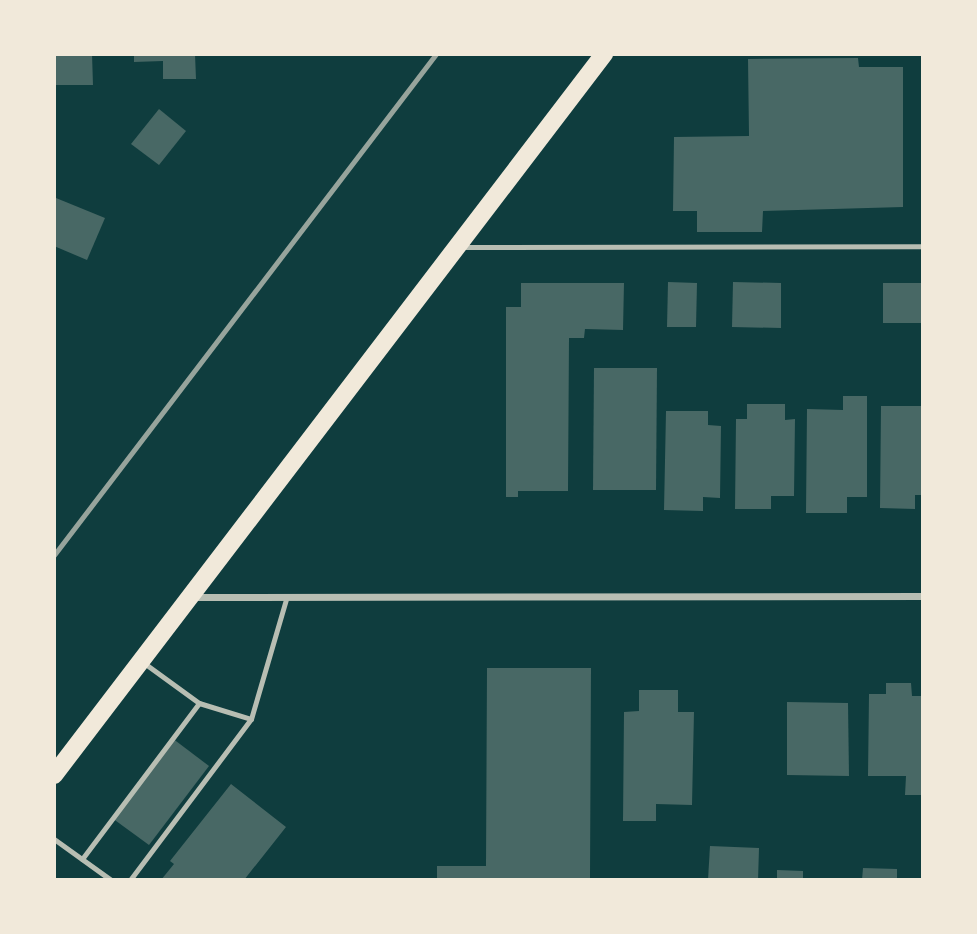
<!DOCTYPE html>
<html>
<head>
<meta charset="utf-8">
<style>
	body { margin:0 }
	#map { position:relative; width:977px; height:934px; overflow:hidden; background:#0f3d3e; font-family:Rubik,sans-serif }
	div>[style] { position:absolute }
	.building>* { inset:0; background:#486865 }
	.service>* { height:5px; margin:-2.5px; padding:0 2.5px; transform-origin:2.5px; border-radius:2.5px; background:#b8beb3 }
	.minor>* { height:7px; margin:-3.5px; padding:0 3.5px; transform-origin:3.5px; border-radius:3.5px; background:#b8beb3 }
	.primary>* { height:18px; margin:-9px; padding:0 9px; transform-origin:9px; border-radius:9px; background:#f1e9da }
	.rail>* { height:5px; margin:-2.5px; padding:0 2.5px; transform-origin:2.5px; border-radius:2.5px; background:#97a49c }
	span { translate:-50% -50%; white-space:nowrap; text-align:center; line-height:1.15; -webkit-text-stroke:7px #f1e9da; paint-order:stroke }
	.frame { position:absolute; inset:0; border:56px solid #f1e9da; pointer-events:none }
</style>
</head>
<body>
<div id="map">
	<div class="building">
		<i style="clip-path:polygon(54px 54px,92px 54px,93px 85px,54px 85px)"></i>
		<i style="clip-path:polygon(134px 54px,195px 54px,196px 79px,163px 79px,163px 61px,134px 62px)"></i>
		<i style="clip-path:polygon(858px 58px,859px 67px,903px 67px,903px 207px,763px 211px,762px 232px,697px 232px,697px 211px,673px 211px,674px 137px,749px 136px,748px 59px)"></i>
		<i style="clip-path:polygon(159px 109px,186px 131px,159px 165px,131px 144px)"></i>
		<i style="clip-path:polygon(56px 198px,105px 218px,87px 260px,54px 246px)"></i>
		<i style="clip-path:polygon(668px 282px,697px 283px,696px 327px,667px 327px)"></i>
		<i style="clip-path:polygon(733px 282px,781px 283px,781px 328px,732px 327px)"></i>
		<i style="clip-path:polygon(521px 283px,624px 283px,623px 330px,585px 329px,584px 338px,569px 338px,568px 491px,518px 491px,518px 497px,506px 497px,506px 307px,521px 307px)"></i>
		<i style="clip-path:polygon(883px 283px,923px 283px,923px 323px,883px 323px)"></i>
		<i style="clip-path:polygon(594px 368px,657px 368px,656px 490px,593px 490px)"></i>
		<i style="clip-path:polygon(843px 396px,867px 396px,867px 497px,847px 497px,847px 513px,806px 513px,807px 409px,843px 410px)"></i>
		<i style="clip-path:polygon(747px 404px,785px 404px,785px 420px,795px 419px,794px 496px,771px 496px,771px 509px,735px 509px,736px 419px,747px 419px)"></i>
		<i style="clip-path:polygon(881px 406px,923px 406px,923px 495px,915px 495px,915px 509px,880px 508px)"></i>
		<i style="clip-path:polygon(666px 411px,708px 411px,708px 425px,721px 426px,720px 498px,703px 497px,703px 511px,664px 510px)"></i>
		<i style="clip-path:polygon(487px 668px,591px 668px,590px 880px,437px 880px,437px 866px,486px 866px)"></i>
		<i style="clip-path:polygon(886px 683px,911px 683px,912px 696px,923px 696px,923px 795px,905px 795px,906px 776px,868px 776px,869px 694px,886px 694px)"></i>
		<i style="clip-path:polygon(639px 690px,678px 690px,678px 712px,694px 712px,692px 805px,656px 804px,656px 821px,623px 821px,624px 712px,639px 711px)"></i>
		<i style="clip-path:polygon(787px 702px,848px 703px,849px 776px,787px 775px)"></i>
		<i style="clip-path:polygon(172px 738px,209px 766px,149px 845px,112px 818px)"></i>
		<i style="clip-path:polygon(231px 784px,286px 827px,244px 880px,161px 880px,174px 864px,170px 861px)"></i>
		<i style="clip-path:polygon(710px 846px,759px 848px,758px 880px,708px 880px)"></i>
		<i style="clip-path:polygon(863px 868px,897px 869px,897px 880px,862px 880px)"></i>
		<i style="clip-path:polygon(777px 870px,803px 871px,803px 880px,777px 880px)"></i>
	</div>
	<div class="service">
		<i style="left:464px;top:247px;width:459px;rotate:-0.1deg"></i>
		<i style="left:199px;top:703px;width:54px;rotate:17.1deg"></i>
		<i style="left:54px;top:839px;width:70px;rotate:35.7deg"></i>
		<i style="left:82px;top:859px;width:195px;rotate:-53.1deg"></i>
		<i style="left:199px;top:703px;width:68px;rotate:-144deg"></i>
		<i style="left:130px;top:880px;width:201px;rotate:-53.1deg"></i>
		<i style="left:251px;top:719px;width:128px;rotate:-73.7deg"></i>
	</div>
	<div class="minor">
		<i style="left:195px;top:597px;width:728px;rotate:-0.08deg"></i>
	</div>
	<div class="primary">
		<i style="left:54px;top:775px;width:907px;rotate:-52.66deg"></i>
	</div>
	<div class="rail">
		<i style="left:54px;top:555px;width:630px;rotate:-52.68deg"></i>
	</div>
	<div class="frame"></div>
</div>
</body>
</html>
